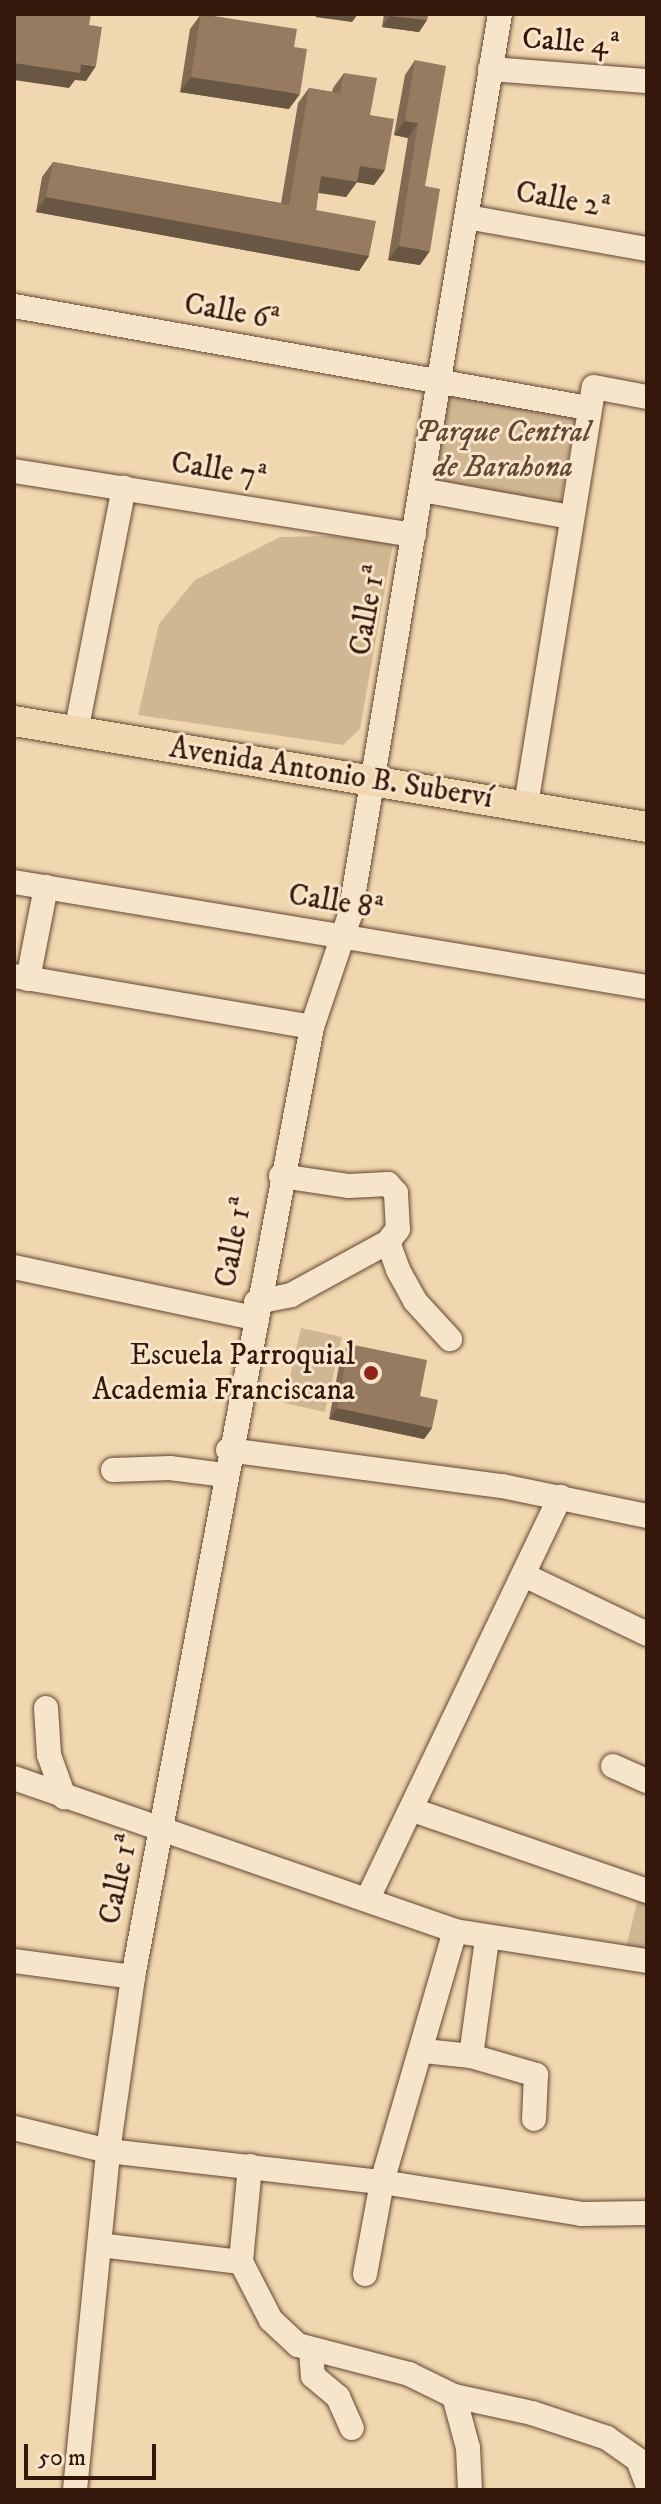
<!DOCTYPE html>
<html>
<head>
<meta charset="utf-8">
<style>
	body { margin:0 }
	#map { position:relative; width:661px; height:2504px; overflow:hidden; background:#f1d7af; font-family:"IM FELL DW Pica",serif }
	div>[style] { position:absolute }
	.green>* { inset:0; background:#d1b693 }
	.roads { filter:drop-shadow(0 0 2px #634733) drop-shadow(0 0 2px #634733) }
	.minor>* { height:24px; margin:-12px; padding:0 12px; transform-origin:12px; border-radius:12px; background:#f6e5cb }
	.major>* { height:30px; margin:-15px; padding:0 15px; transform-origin:15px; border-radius:15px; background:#f1d7af }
	.wall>* { inset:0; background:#816a53 }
	.shaded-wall>* { inset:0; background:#695643 }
	.building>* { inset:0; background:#967b60 }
	.dots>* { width:22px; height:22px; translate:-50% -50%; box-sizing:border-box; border:4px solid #f6e5cb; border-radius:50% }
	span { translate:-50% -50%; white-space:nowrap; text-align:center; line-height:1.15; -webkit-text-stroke:6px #f6e5cb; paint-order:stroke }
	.street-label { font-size:30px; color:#34170a }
	.park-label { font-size:30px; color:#634733; font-style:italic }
	.poi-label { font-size:30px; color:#34170a }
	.right { translate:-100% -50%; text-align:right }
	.frame { position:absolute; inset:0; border:16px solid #34170a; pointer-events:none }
	.scale { position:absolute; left:24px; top:2444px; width:132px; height:36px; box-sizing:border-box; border:4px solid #34170a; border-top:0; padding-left:10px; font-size:24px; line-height:28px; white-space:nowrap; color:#34170a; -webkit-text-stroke:6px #f6e5cb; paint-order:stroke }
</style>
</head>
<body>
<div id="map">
	<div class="green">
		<i style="clip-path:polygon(446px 394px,576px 415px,560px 506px,431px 485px)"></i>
		<i style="clip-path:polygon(333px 536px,393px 543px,360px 729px,343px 745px,138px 715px,159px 624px,195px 580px,280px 537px)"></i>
		<i style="clip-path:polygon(301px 1328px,342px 1337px,325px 1412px,284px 1403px)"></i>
		<i style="clip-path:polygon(639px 1894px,647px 1897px,647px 1956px,625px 1952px)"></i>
	</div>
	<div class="roads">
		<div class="minor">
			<i style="left:490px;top:69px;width:157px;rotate:4.4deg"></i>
			<i style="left:467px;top:217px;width:183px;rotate:10.1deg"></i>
			<i style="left:14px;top:306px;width:583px;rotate:10.08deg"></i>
			<i style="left:14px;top:471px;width:405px;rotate:9.1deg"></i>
			<i style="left:422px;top:490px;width:151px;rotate:10.3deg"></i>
			<i style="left:76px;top:732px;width:249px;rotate:-78.9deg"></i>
			<i style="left:526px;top:805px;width:423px;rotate:-80.8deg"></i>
			<i style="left:594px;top:387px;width:54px;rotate:10.7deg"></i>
			<i style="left:14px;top:882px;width:642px;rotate:9.42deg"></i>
			<i style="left:14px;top:976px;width:302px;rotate:9.7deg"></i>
			<i style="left:28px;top:979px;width:94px;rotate:-78.9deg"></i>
			<i style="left:281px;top:1176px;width:69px;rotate:8.4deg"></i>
			<i style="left:349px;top:1186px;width:39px;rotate:-3deg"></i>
			<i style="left:388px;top:1184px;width:12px;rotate:48deg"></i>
			<i style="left:396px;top:1193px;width:36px;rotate:87deg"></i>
			<i style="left:398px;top:1229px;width:16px;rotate:128deg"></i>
			<i style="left:388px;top:1242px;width:30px;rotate:70deg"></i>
			<i style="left:398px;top:1270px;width:35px;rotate:61deg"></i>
			<i style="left:415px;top:1301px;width:52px;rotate:47.4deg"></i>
			<i style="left:14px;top:1267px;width:244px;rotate:12deg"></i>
			<i style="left:256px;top:1302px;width:36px;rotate:-11deg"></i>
			<i style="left:291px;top:1295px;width:111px;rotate:-28.7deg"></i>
			<i style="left:228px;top:1450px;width:276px;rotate:7.5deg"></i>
			<i style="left:502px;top:1486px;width:148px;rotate:11.7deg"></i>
			<i style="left:113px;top:1470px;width:57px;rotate:-2deg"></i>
			<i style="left:170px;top:1468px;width:54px;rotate:7.4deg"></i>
			<i style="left:524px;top:1575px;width:136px;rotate:25.6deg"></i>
			<i style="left:46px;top:1708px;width:47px;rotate:86.3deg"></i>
			<i style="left:49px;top:1755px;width:45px;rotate:70.3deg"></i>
			<i style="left:613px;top:1766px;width:37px;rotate:24deg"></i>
			<i style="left:14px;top:1778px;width:467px;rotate:19.1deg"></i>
			<i style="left:455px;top:1931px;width:194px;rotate:8.9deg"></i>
			<i style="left:413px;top:1810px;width:248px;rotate:19.1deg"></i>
			<i style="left:368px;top:1898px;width:445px;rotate:-64.4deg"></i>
			<i style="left:14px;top:1961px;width:120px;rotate:7.7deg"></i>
			<i style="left:424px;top:2051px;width:47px;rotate:6.1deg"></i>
			<i style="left:471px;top:2056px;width:68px;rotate:16.3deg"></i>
			<i style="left:536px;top:2075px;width:44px;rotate:92.6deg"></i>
			<i style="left:471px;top:2056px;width:118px;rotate:-82.2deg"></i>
			<i style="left:14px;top:2128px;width:97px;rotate:13.7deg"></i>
			<i style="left:108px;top:2151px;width:276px;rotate:6.5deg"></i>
			<i style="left:382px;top:2182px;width:202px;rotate:9.1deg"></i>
			<i style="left:581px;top:2214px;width:66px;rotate:-0.9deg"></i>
			<i style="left:250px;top:2166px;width:96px;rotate:95.4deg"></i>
			<i style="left:241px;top:2262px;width:65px;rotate:62.7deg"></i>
			<i style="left:271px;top:2320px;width:37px;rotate:43deg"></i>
			<i style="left:298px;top:2345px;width:115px;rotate:14.6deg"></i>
			<i style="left:409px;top:2374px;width:50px;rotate:26.1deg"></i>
			<i style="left:454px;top:2396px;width:80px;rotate:12.3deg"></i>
			<i style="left:532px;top:2413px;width:79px;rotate:18.4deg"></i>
			<i style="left:607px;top:2438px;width:38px;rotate:35deg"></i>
			<i style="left:638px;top:2460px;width:25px;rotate:69deg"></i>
			<i style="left:100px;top:2245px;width:142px;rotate:6.9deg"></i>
			<i style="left:365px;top:2274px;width:94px;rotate:-79.5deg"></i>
			<i style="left:382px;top:2182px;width:261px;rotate:-73.8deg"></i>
			<i style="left:311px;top:2349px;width:27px;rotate:86deg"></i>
			<i style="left:313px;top:2376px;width:33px;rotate:40deg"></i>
			<i style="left:338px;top:2397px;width:34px;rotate:66deg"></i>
			<i style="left:454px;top:2396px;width:54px;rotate:74.9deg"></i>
			<i style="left:468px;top:2448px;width:42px;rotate:87.3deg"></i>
			<i style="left:75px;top:2490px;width:341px;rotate:-84.4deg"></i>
			<i style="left:108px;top:2151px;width:176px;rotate:-81.8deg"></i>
			<i style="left:133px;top:1977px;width:967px;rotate:-79.33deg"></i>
			<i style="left:312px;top:1027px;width:118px;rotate:-71.3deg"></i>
			<i style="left:350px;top:915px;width:913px;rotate:-80.55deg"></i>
		</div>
		<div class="major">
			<i style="left:14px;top:721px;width:642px;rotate:9.51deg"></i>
		</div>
	</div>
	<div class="wall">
		<i style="clip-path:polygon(201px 14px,294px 47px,289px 109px,180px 92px,190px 29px)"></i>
		<i style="clip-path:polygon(384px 14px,428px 14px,427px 20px,419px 32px,382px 27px)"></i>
		<i style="clip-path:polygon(415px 60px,425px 186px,420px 265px,388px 260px,408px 138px,394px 135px,405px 75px)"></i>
		<i style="clip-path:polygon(344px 73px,370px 115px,385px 170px,374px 185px,357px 182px,346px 197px,318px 193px,316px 210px,369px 256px,359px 271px,36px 212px,42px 177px,53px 162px,281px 203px,298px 103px,309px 88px,332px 92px,333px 88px)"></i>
		<i style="clip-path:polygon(349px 1344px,420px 1396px,432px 1428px,424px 1439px,329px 1419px,341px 1355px)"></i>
	</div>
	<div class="shaded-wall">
		<i style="clip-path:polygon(318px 14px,358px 14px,352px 22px,315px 17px)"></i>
		<i style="clip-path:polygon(390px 16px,427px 20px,419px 32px,382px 27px)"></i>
		<i style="clip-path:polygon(14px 63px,81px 64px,96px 66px,86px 81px,75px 80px,69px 88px,14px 80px)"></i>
		<i style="clip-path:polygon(191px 77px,300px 94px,289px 109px,180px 92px)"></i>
		<i style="clip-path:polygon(405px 121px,418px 123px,408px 138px,394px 135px)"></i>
		<i style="clip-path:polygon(360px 166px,385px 170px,374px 185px,349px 181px)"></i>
		<i style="clip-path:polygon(321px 176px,357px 182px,346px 197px,311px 191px)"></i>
		<i style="clip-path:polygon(46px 197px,369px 256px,359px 271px,36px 212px)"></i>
		<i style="clip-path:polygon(399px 246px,430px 251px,420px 265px,388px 260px)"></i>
		<i style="clip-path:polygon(337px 1408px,432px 1428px,424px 1439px,329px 1419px)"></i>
	</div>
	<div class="building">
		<i style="clip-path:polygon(14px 14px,91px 14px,89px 25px,102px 27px,96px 66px,81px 64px,80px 73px,14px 63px)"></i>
		<i style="clip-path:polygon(201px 14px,297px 29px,294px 47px,307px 49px,300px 94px,191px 77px)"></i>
		<i style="clip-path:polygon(390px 14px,428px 14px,427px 20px,390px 16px)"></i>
		<i style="clip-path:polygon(415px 60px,446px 66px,425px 186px,440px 189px,430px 251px,399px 246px,418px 123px,405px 121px)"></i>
		<i style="clip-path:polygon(344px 73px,377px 78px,370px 115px,394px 119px,385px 170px,360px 166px,357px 182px,321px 176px,316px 210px,376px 221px,369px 256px,46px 197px,53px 162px,289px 205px,309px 88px,340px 93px)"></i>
		<i style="clip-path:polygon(349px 1344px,427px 1360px,420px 1396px,438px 1400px,432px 1428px,337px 1408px)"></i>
	</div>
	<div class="dots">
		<i style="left:371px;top:1373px;background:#8f2418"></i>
	</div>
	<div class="street-label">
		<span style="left:571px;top:43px;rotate:4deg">Calle 4ª</span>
		<span style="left:563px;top:201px;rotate:10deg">Calle 2ª</span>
		<span style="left:232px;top:313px;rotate:10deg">Calle 6ª</span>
		<span style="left:219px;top:471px;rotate:9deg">Calle 7ª</span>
		<span style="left:369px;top:610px;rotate:-80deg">Calle 1ª</span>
		<span style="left:331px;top:774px;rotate:9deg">Avenida Antonio B. Suberví</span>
		<span style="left:336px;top:903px;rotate:9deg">Calle 8ª</span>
		<span style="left:235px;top:1242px;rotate:-79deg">Calle 1ª</span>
		<span style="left:120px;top:1879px;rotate:-78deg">Calle 1ª</span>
	</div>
	<div class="park-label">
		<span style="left:503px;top:450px">Parque Central<br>de Barahona</span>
	</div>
	<div class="poi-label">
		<span class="right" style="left:355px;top:1373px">Escuela Parroquial<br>Academia Franciscana</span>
	</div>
	<div class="frame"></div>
	<div class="scale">50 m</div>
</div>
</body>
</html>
